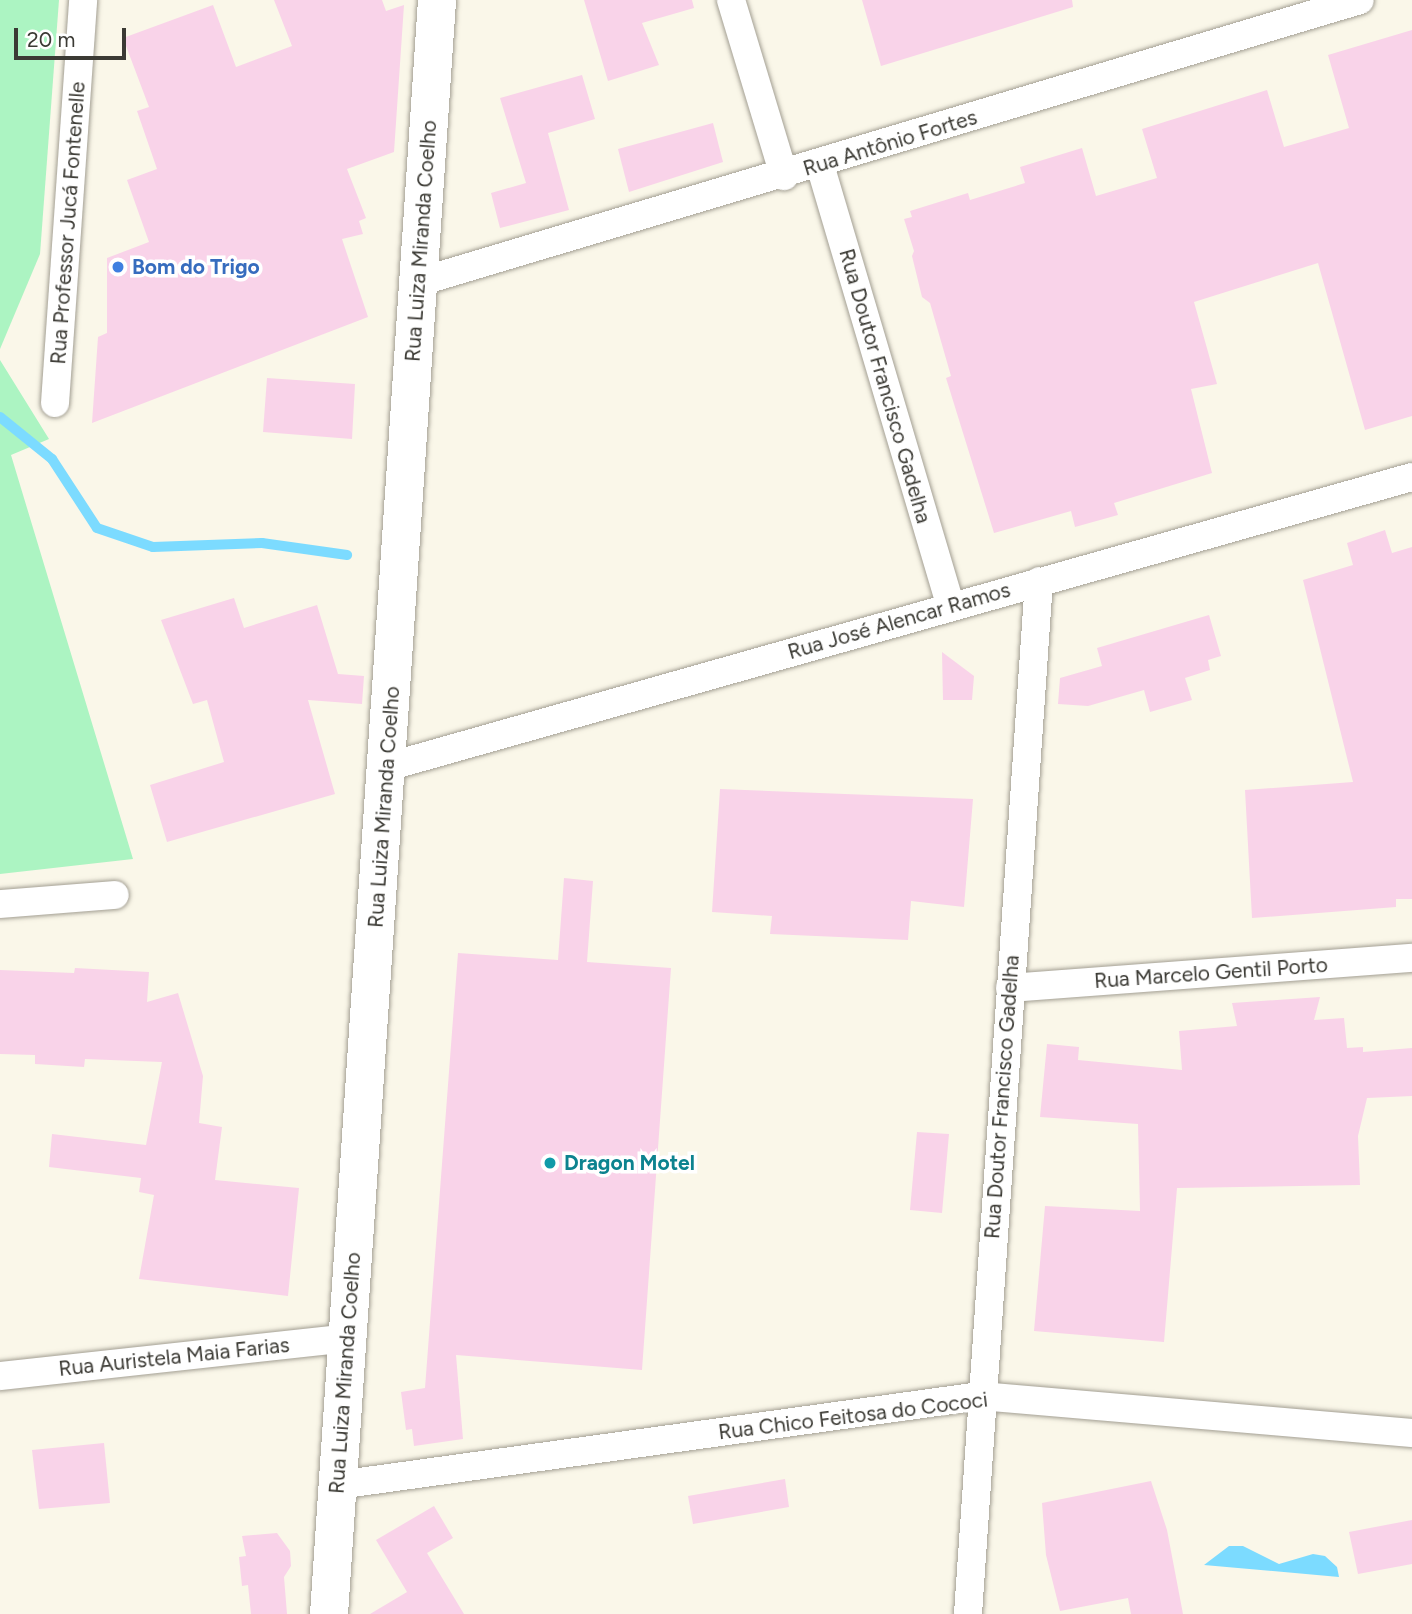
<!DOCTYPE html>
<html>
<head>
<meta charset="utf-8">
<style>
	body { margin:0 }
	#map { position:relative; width:1412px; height:1614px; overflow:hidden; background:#faf7e9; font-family:Figtree,sans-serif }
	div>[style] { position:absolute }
	.green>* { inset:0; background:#acf4c2 }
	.water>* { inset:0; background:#7cdbff }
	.stream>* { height:10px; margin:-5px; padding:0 5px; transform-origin:5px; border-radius:5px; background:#7cdbff }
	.building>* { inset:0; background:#f9d3e9 }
	.roads { filter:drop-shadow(0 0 2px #a39f93) drop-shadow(0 0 2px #a39f93) }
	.street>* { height:28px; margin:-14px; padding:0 14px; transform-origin:14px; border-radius:14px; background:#fff }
	.secondary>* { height:38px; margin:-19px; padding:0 19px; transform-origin:19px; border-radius:19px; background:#fff }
	.dots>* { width:19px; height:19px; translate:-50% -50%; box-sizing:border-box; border:4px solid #fff; border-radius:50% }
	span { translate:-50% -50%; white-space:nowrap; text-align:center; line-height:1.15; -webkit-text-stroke:7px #fff; paint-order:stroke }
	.street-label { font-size:21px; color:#3b3a34 }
	.shop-label { font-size:21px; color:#366cbe; font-weight:700 }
	.left { translate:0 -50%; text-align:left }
	.culture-label { font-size:21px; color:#0d838f; font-weight:700 }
	.scale { position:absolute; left:14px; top:28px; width:112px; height:32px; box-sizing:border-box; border:4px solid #3b3a34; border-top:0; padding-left:9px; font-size:21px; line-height:24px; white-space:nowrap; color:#3b3a34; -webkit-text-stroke:5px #fff; paint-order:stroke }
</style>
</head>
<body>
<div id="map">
	<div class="green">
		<i style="clip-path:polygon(0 0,59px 0,40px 254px,0 349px)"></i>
		<i style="clip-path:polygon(0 360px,49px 439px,11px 455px,133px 859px,0 874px)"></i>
	</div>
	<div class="water">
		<i style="clip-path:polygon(1229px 1546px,1243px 1546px,1279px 1564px,1313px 1554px,1325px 1556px,1337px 1567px,1339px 1577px,1204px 1565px)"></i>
	</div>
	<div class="stream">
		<i style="left:0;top:417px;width:67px;rotate:38.9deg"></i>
		<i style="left:52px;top:459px;width:82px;rotate:56.9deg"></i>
		<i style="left:97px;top:528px;width:59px;rotate:18.7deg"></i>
		<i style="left:153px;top:547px;width:109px;rotate:-2.1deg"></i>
		<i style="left:262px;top:543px;width:86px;rotate:8deg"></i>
	</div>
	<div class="building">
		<i style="clip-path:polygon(274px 0,382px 0,386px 11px,404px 5px,394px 152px,347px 169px,366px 218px,359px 221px,363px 234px,342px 239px,368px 317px,92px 423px,98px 337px,107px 333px,107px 258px,149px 242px,127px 180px,157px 169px,137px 111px,149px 107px,123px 38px,213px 5px,236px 67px,292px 46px)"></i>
		<i style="clip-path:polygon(584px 0,692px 0,694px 8px,642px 23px,659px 65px,608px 81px)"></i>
		<i style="clip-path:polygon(862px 0,1072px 0,1073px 7px,881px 66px)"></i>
		<i style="clip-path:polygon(1412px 30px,1412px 416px,1365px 430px,1318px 263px,1194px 302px,1217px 384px,1191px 389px,1212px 473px,1114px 503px,1118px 515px,1075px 527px,1071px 511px,994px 533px,946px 378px,951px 376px,930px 303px,922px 297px,912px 256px,914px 251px,904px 219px,912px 217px,910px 211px,968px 193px,970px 200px,1025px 183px,1020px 167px,1082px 148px,1096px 196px,1157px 178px,1142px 129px,1267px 90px,1284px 147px,1349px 128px,1328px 55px)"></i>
		<i style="clip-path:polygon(582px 75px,595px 119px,548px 133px,569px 210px,500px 228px,491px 193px,526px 183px,500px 98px)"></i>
		<i style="clip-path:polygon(713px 123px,723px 162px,629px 192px,618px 149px)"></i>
		<i style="clip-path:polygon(267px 378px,355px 384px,352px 439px,263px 432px)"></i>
		<i style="clip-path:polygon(1385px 530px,1392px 553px,1412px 547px,1412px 899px,1396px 899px,1396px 907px,1252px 918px,1245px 790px,1353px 782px,1303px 580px,1353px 565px,1347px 543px)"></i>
		<i style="clip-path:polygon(234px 598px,244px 628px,317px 605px,338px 674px,364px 676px,362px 704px,308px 700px,335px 794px,167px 842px,150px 785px,224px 762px,207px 700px,193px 704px,161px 620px)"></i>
		<i style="clip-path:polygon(1209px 615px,1221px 656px,1208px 660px,1210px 670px,1185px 678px,1192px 700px,1150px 712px,1144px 690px,1088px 706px,1058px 704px,1060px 678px,1102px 666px,1097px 648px)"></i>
		<i style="clip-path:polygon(942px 652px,974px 676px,972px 700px,943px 700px)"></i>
		<i style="clip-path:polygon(720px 789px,973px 799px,964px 907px,911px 901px,908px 940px,770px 934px,772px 916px,712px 912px)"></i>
		<i style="clip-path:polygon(564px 878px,593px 881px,587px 962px,671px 968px,642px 1370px,456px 1355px,463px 1439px,414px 1446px,412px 1429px,406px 1430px,401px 1392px,425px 1388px,458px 953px,558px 960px)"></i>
		<i style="clip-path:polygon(75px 968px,149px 972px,147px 1002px,178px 993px,203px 1076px,199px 1123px,222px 1127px,215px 1180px,299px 1188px,288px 1296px,139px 1279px,154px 1195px,139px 1192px,141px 1178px,49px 1167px,52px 1134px,146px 1145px,162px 1062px,85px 1059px,84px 1067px,35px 1064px,35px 1055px,0 1054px,0 970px,74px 973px)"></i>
		<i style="clip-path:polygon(1320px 997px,1314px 1020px,1344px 1018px,1347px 1048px,1363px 1047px,1363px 1052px,1412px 1048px,1412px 1096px,1367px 1098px,1358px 1136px,1360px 1185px,1177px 1188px,1164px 1342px,1034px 1331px,1045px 1206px,1140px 1211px,1138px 1124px,1040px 1117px,1047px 1044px,1079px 1047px,1078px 1060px,1182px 1070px,1179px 1031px,1237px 1026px,1232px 1003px)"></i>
		<i style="clip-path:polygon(917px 1132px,949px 1134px,942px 1213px,910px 1210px)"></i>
		<i style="clip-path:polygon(104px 1443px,110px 1503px,39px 1509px,32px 1450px)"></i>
		<i style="clip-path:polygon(785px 1479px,789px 1507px,693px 1524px,688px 1496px)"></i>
		<i style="clip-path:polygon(1151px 1481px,1167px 1530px,1183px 1614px,1131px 1614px,1128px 1598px,1060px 1611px,1046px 1555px,1042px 1503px)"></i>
		<i style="clip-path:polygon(434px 1506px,453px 1538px,427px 1553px,464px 1614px,370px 1614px,407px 1592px,376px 1540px)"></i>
		<i style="clip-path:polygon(1412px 1520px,1412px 1564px,1358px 1574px,1349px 1532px)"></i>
		<i style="clip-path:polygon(277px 1533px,290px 1551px,291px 1566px,284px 1577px,287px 1614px,251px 1614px,248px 1585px,242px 1586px,239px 1557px,246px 1556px,242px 1536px)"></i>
	</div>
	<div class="roads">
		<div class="street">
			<i style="left:731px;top:0;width:184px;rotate:73.2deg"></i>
			<i style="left:820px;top:165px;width:461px;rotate:73.5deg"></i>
			<i style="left:419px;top:282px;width:982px;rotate:-16.68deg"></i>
			<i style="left:55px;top:403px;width:404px;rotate:-86deg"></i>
			<i style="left:387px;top:767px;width:1065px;rotate:-15.8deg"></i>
			<i style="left:0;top:904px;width:115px;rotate:-4.5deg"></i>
			<i style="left:1010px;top:988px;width:403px;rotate:-4.3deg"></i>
			<i style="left:0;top:1376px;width:350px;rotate:-6.2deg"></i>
			<i style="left:338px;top:1485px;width:648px;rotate:-7.89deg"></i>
			<i style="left:980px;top:1396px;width:434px;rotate:4.9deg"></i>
			<i style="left:968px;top:1614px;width:1035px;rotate:-86.07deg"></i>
		</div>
		<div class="secondary">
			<i style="left:329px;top:1614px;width:1618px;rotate:-86.17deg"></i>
		</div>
	</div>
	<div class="dots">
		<i style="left:118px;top:267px;background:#3f7fe0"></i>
		<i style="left:550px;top:1163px;background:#0f9aa8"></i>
	</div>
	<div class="street-label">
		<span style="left:890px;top:143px;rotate:-17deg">Rua Antônio Fortes</span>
		<span style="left:68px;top:223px;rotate:-86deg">Rua Professor Jucá Fontenelle</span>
		<span style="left:421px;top:241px;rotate:-86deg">Rua Luiza Miranda Coelho</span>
		<span style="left:885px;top:386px;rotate:74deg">Rua Doutor Francisco Gadelha</span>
		<span style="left:899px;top:621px;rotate:-16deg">Rua José Alencar Ramos</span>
		<span style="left:384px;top:807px;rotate:-86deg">Rua Luiza Miranda Coelho</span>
		<span style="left:1211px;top:973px;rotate:-4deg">Rua Marcelo Gentil Porto</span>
		<span style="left:1002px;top:1097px;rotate:-86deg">Rua Doutor Francisco Gadelha</span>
		<span style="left:174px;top:1357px;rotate:-6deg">Rua Auristela Maia Farias</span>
		<span style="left:345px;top:1373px;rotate:-86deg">Rua Luiza Miranda Coelho</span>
		<span style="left:853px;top:1416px;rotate:-7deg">Rua Chico Feitosa do Cococi</span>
	</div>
	<div class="shop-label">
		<span class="left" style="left:132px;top:267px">Bom do Trigo</span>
	</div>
	<div class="culture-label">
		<span class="left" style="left:564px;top:1163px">Dragon Motel</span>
	</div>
	<div class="scale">20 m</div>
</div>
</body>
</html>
